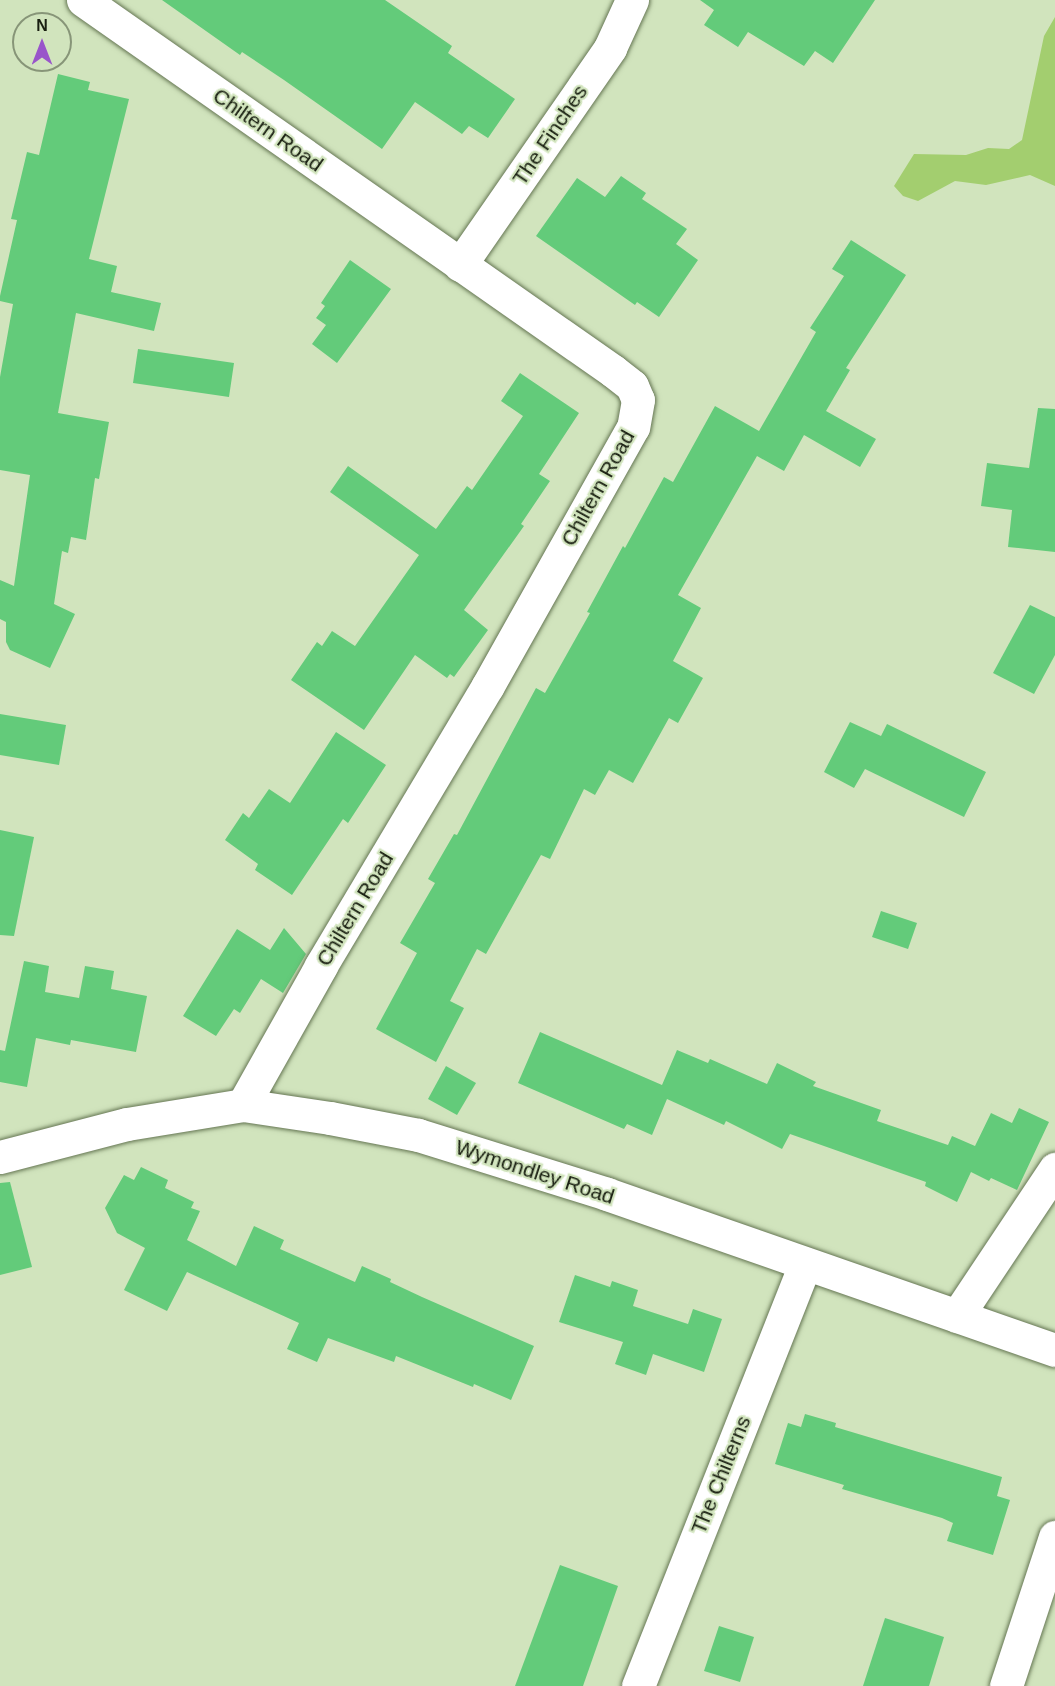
<!DOCTYPE html>
<html>
<head>
<meta charset="utf-8">
<style>
	body { margin:0 }
	#map { position:relative; width:1055px; height:1686px; overflow:hidden; background:#d1e4bd; font-family:Helvetica,sans-serif }
	div>[style] { position:absolute }
	.green>* { inset:0; background:#a3ce6f }
	.building>* { inset:0; background:#63cb7a }
	.roads { filter:drop-shadow(0 0 2px #657653) drop-shadow(0 0 2px #657653) }
	.minor>* { height:33px; margin:-16.5px; padding:0 16.5px; transform-origin:16.5px; border-radius:16.5px; background:#fff }
	.tertiary>* { height:33px; margin:-16.5px; padding:0 16.5px; transform-origin:16.5px; border-radius:16.5px; background:#fff }
	span { translate:-50% -50%; white-space:nowrap; text-align:center; line-height:1.15; -webkit-text-stroke:4.5px #d1e4bd; paint-order:stroke }
	.street-label { font-size:21px; color:#191f11 }
	.north { position:absolute; left:12px; top:12px; width:60px; height:60px; box-sizing:border-box; background:#d1e4bd; border:2px solid #879578; border-radius:50%; rotate:0deg; font-size:16px; font-weight:700; line-height:24px; text-align:center; color:#191f11 }
	.north::after { content:''; display:block; margin:auto; width:21px; height:27px; background:#9955ca; clip-path:polygon(50% 0,100% 100%,50% 72%,0 100%) }
</style>
</head>
<body>
<div id="map">
	<div class="green">
		<i style="clip-path:polygon(1055px 17px,1055px 186px,1030px 175px,986px 185px,955px 181px,918px 201px,903px 196px,894px 186px,914px 154px,966px 155px,988px 148px,1009px 149px,1022px 140px,1044px 36px)"></i>
	</div>
	<div class="building">
		<i style="clip-path:polygon(162px 0,385px 0,452px 46px,448px 53px,515px 99px,488px 138px,469px 126px,462px 134px,415px 102px,382px 149px,284px 80px,242px 52px,240px 55px)"></i>
		<i style="clip-path:polygon(700px 0,875px 0,833px 63px,815px 51px,804px 66px,748px 32px,738px 47px,704px 25px,714px 10px)"></i>
		<i style="clip-path:polygon(58px 74px,90px 82px,88px 90px,129px 99px,89px 259px,117px 266px,111px 292px,161px 303px,154px 331px,76px 313px,58px 413px,109px 422px,99px 479px,95px 478px,86px 540px,71px 537px,68px 553px,62px 551px,54px 604px,75px 614px,50px 668px,10px 650px,6px 642px,6px 622px,0 619px,0 580px,14px 586px,30px 475px,0 470px,0 377px,13px 304px,0 301px,0 296px,17px 220px,11px 219px,27px 152px,39px 155px)"></i>
		<i style="clip-path:polygon(621px 176px,646px 193px,642px 199px,687px 229px,676px 244px,698px 260px,659px 317px,637px 302px,635px 305px,536px 236px,577px 178px,605px 197px)"></i>
		<i style="clip-path:polygon(851px 240px,906px 275px,846px 368px,850px 370px,826px 411px,876px 439px,860px 467px,804px 435px,784px 471px,757px 456px,678px 595px,701px 608px,673px 661px,703px 678px,678px 723px,669px 718px,633px 783px,609px 770px,595px 795px,584px 789px,550px 859px,541px 855px,486px 954px,477px 949px,450px 1001px,464px 1008px,436px 1062px,376px 1029px,417px 953px,400px 943px,435px 883px,428px 879px,454px 834px,457px 835px,536px 688px,545px 693px,590px 613px,587px 612px,623px 546px,625px 548px,664px 477px,673px 482px,715px 406px,759px 431px,816px 332px,810px 328px,844px 276px,832px 269px)"></i>
		<i style="clip-path:polygon(350px 260px,391px 289px,337px 363px,312px 344px,326px 325px,316px 318px,325px 306px,321px 303px)"></i>
		<i style="clip-path:polygon(138px 349px,234px 363px,229px 397px,133px 383px)"></i>
		<i style="clip-path:polygon(520px 373px,579px 413px,539px 474px,550px 481px,521px 524px,524px 526px,464px 610px,488px 630px,454px 677px,450px 674px,447px 678px,415px 655px,364px 730px,291px 680px,317px 642px,322px 646px,332px 631px,355px 646px,419px 555px,330px 492px,348px 466px,436px 529px,467px 486px,472px 490px,523px 416px,501px 401px)"></i>
		<i style="clip-path:polygon(1038px 408px,1055px 409px,1055px 552px,1008px 547px,1012px 510px,981px 506px,987px 463px,1029px 468px)"></i>
		<i style="clip-path:polygon(1030px 605px,1055px 617px,1055px 655px,1034px 694px,993px 673px)"></i>
		<i style="clip-path:polygon(0 714px,66px 725px,59px 765px,0 755px)"></i>
		<i style="clip-path:polygon(850px 722px,881px 736px,887px 724px,986px 772px,964px 817px,865px 769px,854px 788px,824px 772px)"></i>
		<i style="clip-path:polygon(336px 732px,386px 765px,348px 823px,343px 819px,292px 895px,255px 870px,258px 864px,225px 840px,243px 813px,249px 818px,269px 789px,290px 803px)"></i>
		<i style="clip-path:polygon(0 830px,34px 837px,14px 936px,0 935px)"></i>
		<i style="clip-path:polygon(881px 911px,917px 923px,908px 949px,872px 937px)"></i>
		<i style="clip-path:polygon(284px 928px,306px 954px,283px 993px,261px 979px,240px 1013px,234px 1009px,216px 1036px,183px 1016px,237px 929px,270px 950px)"></i>
		<i style="clip-path:polygon(24px 961px,49px 966px,45px 992px,79px 998px,85px 966px,114px 971px,111px 989px,147px 996px,136px 1052px,71px 1040px,70px 1045px,36px 1038px,27px 1087px,0 1082px,0 1050px,5px 1051px)"></i>
		<i style="clip-path:polygon(540px 1032px,662px 1085px,677px 1050px,708px 1063px,710px 1059px,767px 1084px,777px 1063px,816px 1082px,813px 1086px,881px 1110px,877px 1121px,948px 1145px,952px 1136px,975px 1146px,991px 1113px,1012px 1123px,1019px 1108px,1049px 1122px,1017px 1190px,991px 1178px,989px 1181px,971px 1172px,957px 1202px,925px 1186px,926px 1182px,790px 1134px,782px 1149px,726px 1121px,724px 1125px,667px 1099px,652px 1135px,627px 1124px,624px 1129px,518px 1083px)"></i>
		<i style="clip-path:polygon(446px 1066px,476px 1083px,457px 1115px,428px 1099px)"></i>
		<i style="clip-path:polygon(141px 1167px,168px 1180px,165px 1188px,194px 1202px,191px 1208px,200px 1211px,187px 1240px,236px 1266px,254px 1226px,284px 1240px,280px 1249px,355px 1282px,362px 1266px,391px 1279px,390px 1282px,422px 1297px,534px 1346px,511px 1400px,474px 1384px,473px 1387px,396px 1356px,394px 1362px,328px 1338px,317px 1362px,287px 1349px,299px 1323px,187px 1272px,167px 1311px,124px 1290px,145px 1248px,117px 1233px,105px 1208px,124px 1175px,134px 1180px)"></i>
		<i style="clip-path:polygon(10px 1182px,32px 1267px,0 1275px,0 1183px)"></i>
		<i style="clip-path:polygon(575px 1275px,610px 1287px,612px 1281px,638px 1290px,633px 1306px,688px 1324px,693px 1309px,722px 1319px,704px 1372px,653px 1354px,646px 1375px,615px 1364px,623px 1342px,559px 1322px)"></i>
		<i style="clip-path:polygon(805px 1414px,836px 1423px,835px 1427px,1002px 1477px,997px 1496px,1010px 1500px,993px 1555px,947px 1541px,953px 1523px,942px 1518px,842px 1489px,844px 1485px,775px 1464px,788px 1423px,801px 1427px)"></i>
		<i style="clip-path:polygon(560px 1565px,618px 1586px,583px 1686px,515px 1686px)"></i>
		<i style="clip-path:polygon(885px 1618px,944px 1637px,929px 1686px,863px 1686px)"></i>
		<i style="clip-path:polygon(719px 1626px,754px 1637px,740px 1682px,704px 1671px)"></i>
	</div>
	<div class="roads">
		<div class="minor">
			<i style="left:83px;top:0;width:647px;rotate:34.99deg"></i>
			<i style="left:613px;top:371px;width:24px;rotate:38deg"></i>
			<i style="left:632px;top:386px;width:15px;rotate:67deg"></i>
			<i style="left:638px;top:400px;width:27px;rotate:100deg"></i>
			<i style="left:633px;top:427px;width:298px;rotate:119.3deg"></i>
			<i style="left:487px;top:687px;width:325px;rotate:120.8deg"></i>
			<i style="left:321px;top:966px;width:159px;rotate:119.3deg"></i>
			<i style="left:460px;top:265px;width:264px;rotate:-55.3deg"></i>
			<i style="left:610px;top:48px;width:53px;rotate:-65.4deg"></i>
			<i style="left:957px;top:1316px;width:177px;rotate:-56.3deg"></i>
			<i style="left:638px;top:1686px;width:454px;rotate:-68.4deg"></i>
			<i style="left:1006px;top:1686px;width:157px;rotate:-71.8deg"></i>
		</div>
		<div class="tertiary">
			<i style="left:0;top:1157px;width:131px;rotate:-14.6deg"></i>
			<i style="left:127px;top:1124px;width:118px;rotate:-9.3deg"></i>
			<i style="left:243px;top:1105px;width:88px;rotate:8.5deg"></i>
			<i style="left:330px;top:1118px;width:90px;rotate:10.9deg"></i>
			<i style="left:418px;top:1135px;width:198px;rotate:17.3deg"></i>
			<i style="left:607px;top:1194px;width:474px;rotate:19.2deg"></i>
		</div>
	</div>
	<div class="street-label">
		<span style="left:268px;top:130px;rotate:35deg">Chiltern Road</span>
		<span style="left:550px;top:135px;rotate:-56deg">The Finches</span>
		<span style="left:598px;top:488px;rotate:-61deg">Chiltern Road</span>
		<span style="left:355px;top:909px;rotate:-59deg">Chiltern Road</span>
		<span style="left:535px;top:1172px;rotate:18deg">Wymondley Road</span>
		<span style="left:721px;top:1475px;rotate:-68deg">The Chilterns</span>
	</div>
	<div class="north">N</div>
</div>
</body>
</html>
